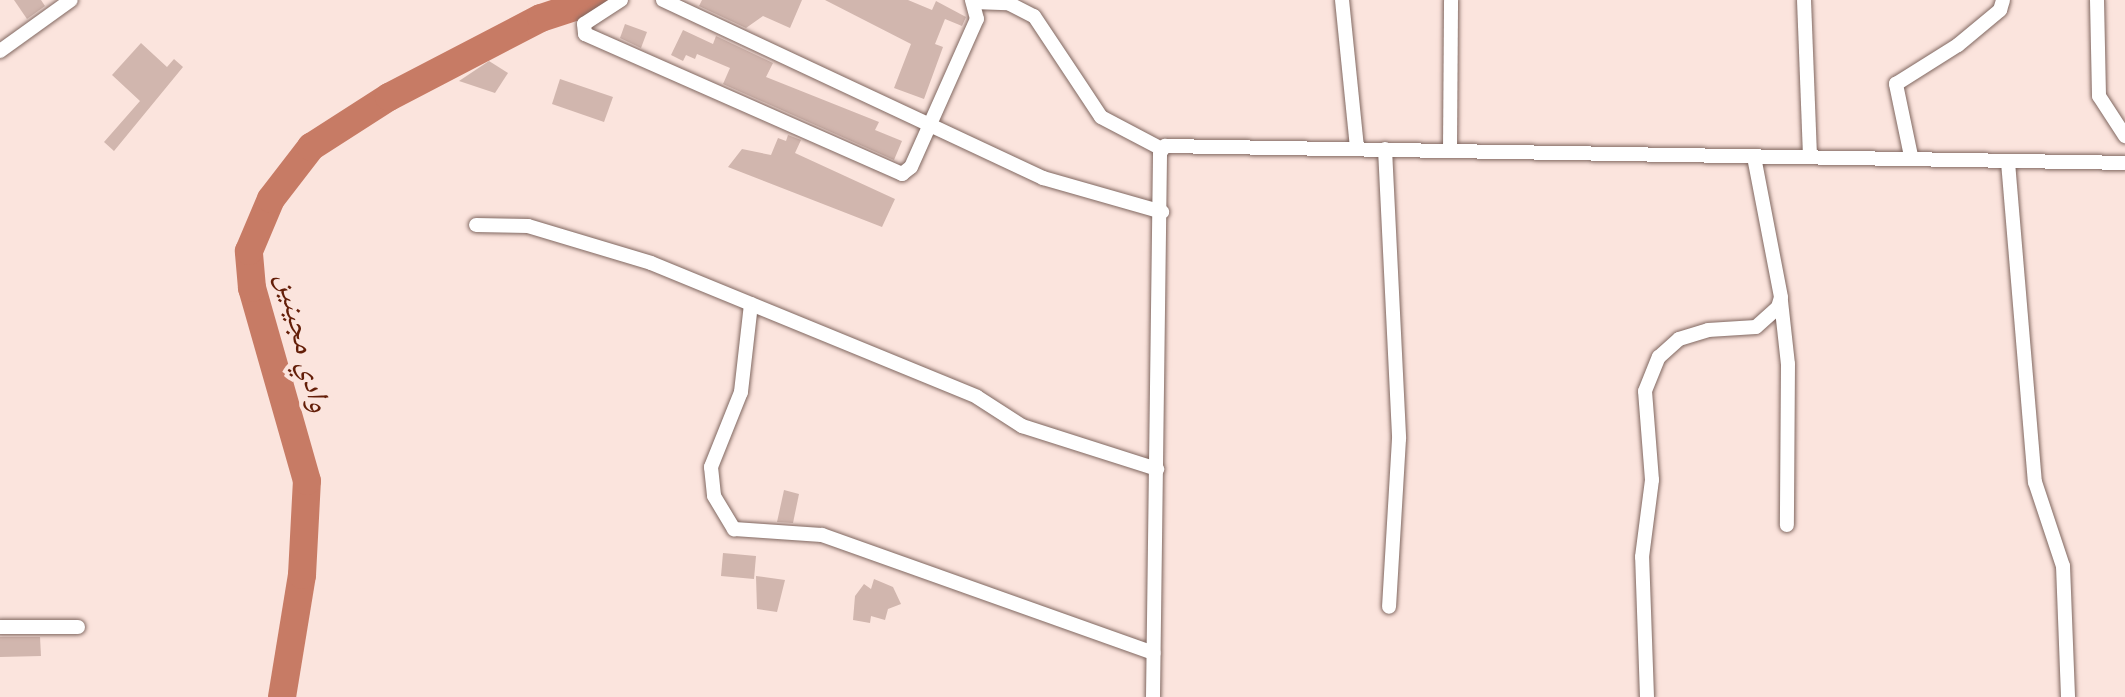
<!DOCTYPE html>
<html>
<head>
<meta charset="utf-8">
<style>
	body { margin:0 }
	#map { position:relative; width:2125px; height:697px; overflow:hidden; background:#fbe4dd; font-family:Inter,"Noto Naskh Arabic",sans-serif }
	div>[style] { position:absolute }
	.river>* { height:28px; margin:-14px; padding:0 14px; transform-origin:14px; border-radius:14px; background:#c77b65 }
	.building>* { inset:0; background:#d1b6ae }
	.roads { filter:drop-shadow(0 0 2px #806760) drop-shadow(0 0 2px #806760) }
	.street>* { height:14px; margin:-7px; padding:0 7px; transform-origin:7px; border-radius:7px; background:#fff }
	span { translate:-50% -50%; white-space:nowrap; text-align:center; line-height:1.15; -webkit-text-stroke:8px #fbe4dd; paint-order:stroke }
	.water-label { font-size:30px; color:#641e08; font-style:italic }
</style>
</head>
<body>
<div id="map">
	<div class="river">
		<i style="left:282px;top:697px;width:124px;rotate:-80.7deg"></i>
		<i style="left:302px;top:575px;width:94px;rotate:-87deg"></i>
		<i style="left:307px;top:481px;width:201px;rotate:-105.9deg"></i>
		<i style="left:252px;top:288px;width:37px;rotate:-95deg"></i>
		<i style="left:249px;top:251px;width:56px;rotate:-67.1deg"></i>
		<i style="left:271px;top:199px;width:66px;rotate:-52.4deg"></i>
		<i style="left:311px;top:147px;width:93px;rotate:-32.7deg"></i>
		<i style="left:389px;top:97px;width:171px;rotate:-27.5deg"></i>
		<i style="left:541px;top:18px;width:58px;rotate:-18.1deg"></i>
	</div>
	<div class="building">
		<i style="clip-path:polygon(14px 0,41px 0,45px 6px,27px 19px)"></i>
		<i style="clip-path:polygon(702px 0,802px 0,790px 28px,763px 16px,746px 28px,699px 6px)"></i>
		<i style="clip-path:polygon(825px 0,908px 0,932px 10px,936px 1px,966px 17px,962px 26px,945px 19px,935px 44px,943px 47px,924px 99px,894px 88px,911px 44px)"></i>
		<i style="clip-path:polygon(625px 24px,647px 32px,641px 48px,620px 38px)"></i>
		<i style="clip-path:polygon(683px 30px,713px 44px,716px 36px,773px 63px,766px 77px,879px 122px,875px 130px,902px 141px,894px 160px,723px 84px,730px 68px,697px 54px,695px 59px,686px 55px,683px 61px,671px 55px)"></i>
		<i style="clip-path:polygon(141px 43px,167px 67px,174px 59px,183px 67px,114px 151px,104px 142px,140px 101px,112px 75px)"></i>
		<i style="clip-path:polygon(489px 61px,508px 73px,495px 93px,459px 81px)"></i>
		<i style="clip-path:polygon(560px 79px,613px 97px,604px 122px,552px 104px)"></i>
		<i style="clip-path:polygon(788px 135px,801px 140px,795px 153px,895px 199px,882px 227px,728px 167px,742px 149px,771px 155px,778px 138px,786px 141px)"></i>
		<i style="clip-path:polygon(784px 490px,799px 494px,793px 523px,777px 522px)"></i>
		<i style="clip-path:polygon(723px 553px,756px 556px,754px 579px,721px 576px)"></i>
		<i style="clip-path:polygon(756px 576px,785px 580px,777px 612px,757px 609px)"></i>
		<i style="clip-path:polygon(874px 579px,893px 587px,901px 604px,888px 609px,885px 620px,871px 616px,870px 623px,853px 620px,855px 596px,864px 584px,871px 589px)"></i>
		<i style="clip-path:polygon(0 637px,40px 637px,41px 656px,0 657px)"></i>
	</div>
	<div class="roads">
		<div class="street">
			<i style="left:621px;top:0;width:44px;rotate:147deg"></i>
			<i style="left:584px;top:24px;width:10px;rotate:84deg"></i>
			<i style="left:585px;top:34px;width:347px;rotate:23.8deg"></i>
			<i style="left:902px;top:174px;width:11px;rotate:-38deg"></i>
			<i style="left:911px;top:167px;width:162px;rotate:-66deg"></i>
			<i style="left:977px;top:19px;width:20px;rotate:-105deg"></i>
			<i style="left:663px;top:0;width:420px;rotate:25.1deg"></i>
			<i style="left:1043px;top:178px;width:124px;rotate:15.9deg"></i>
			<i style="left:1342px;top:0;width:149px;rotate:84.2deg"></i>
			<i style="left:1804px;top:0;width:157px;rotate:87.8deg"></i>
			<i style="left:2097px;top:0;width:96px;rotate:88.8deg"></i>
			<i style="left:2099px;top:96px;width:48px;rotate:57deg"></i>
			<i style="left:973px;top:2px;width:35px;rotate:2deg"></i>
			<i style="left:1008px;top:3px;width:29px;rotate:27deg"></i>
			<i style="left:1034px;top:16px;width:121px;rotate:56.4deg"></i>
			<i style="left:1101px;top:117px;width:69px;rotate:27.7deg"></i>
			<i style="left:0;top:51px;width:87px;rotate:-35.7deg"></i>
			<i style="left:1385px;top:149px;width:290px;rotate:87.2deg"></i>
			<i style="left:1399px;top:439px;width:168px;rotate:93.4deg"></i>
			<i style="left:1450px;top:150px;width:150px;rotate:-89.6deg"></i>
			<i style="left:1911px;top:156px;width:74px;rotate:-101.8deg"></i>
			<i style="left:1896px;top:84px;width:73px;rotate:-32.2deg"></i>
			<i style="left:1958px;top:45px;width:55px;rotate:-39.8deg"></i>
			<i style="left:2000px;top:10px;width:10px;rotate:-73deg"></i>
			<i style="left:2008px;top:162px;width:321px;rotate:85.2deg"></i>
			<i style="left:2035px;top:482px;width:89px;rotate:71.6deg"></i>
			<i style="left:2063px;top:566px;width:131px;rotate:87.8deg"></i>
			<i style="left:476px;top:225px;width:52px;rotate:1.1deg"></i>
			<i style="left:528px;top:226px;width:128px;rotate:16.7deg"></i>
			<i style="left:651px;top:263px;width:352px;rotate:22.3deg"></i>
			<i style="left:977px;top:397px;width:54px;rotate:32.8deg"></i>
			<i style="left:1022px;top:426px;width:142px;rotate:17.7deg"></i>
			<i style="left:1781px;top:301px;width:63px;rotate:83.7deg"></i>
			<i style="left:1788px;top:364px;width:161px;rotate:90.4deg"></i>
			<i style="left:751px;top:304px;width:89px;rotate:96.5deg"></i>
			<i style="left:741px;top:392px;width:81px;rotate:111.8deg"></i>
			<i style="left:711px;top:467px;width:29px;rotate:84deg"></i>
			<i style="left:714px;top:496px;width:39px;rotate:59deg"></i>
			<i style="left:734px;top:529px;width:88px;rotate:3.9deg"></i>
			<i style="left:822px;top:535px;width:352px;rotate:19.6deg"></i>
			<i style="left:0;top:627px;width:78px"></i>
			<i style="left:1153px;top:697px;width:544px;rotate:-89.26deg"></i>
			<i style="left:1160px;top:153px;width:9px;rotate:-54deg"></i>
			<i style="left:1165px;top:146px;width:960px;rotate:1.01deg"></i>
			<i style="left:1647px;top:697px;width:140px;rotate:-92deg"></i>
			<i style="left:1642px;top:557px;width:78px;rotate:-82.6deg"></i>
			<i style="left:1652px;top:480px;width:89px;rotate:-94.5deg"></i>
			<i style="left:1645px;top:391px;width:37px;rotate:-68deg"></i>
			<i style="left:1659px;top:357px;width:27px;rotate:-42deg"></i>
			<i style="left:1679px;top:339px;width:30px;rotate:-17deg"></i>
			<i style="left:1708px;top:330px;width:48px;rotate:-3.6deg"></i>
			<i style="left:1756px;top:327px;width:30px;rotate:-42deg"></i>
			<i style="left:1778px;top:307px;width:10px;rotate:-73deg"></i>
			<i style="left:1781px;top:297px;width:143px;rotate:-100.9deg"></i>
		</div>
	</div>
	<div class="water-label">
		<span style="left:305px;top:342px;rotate:76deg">وادي مجينين</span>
	</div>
</div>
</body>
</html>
